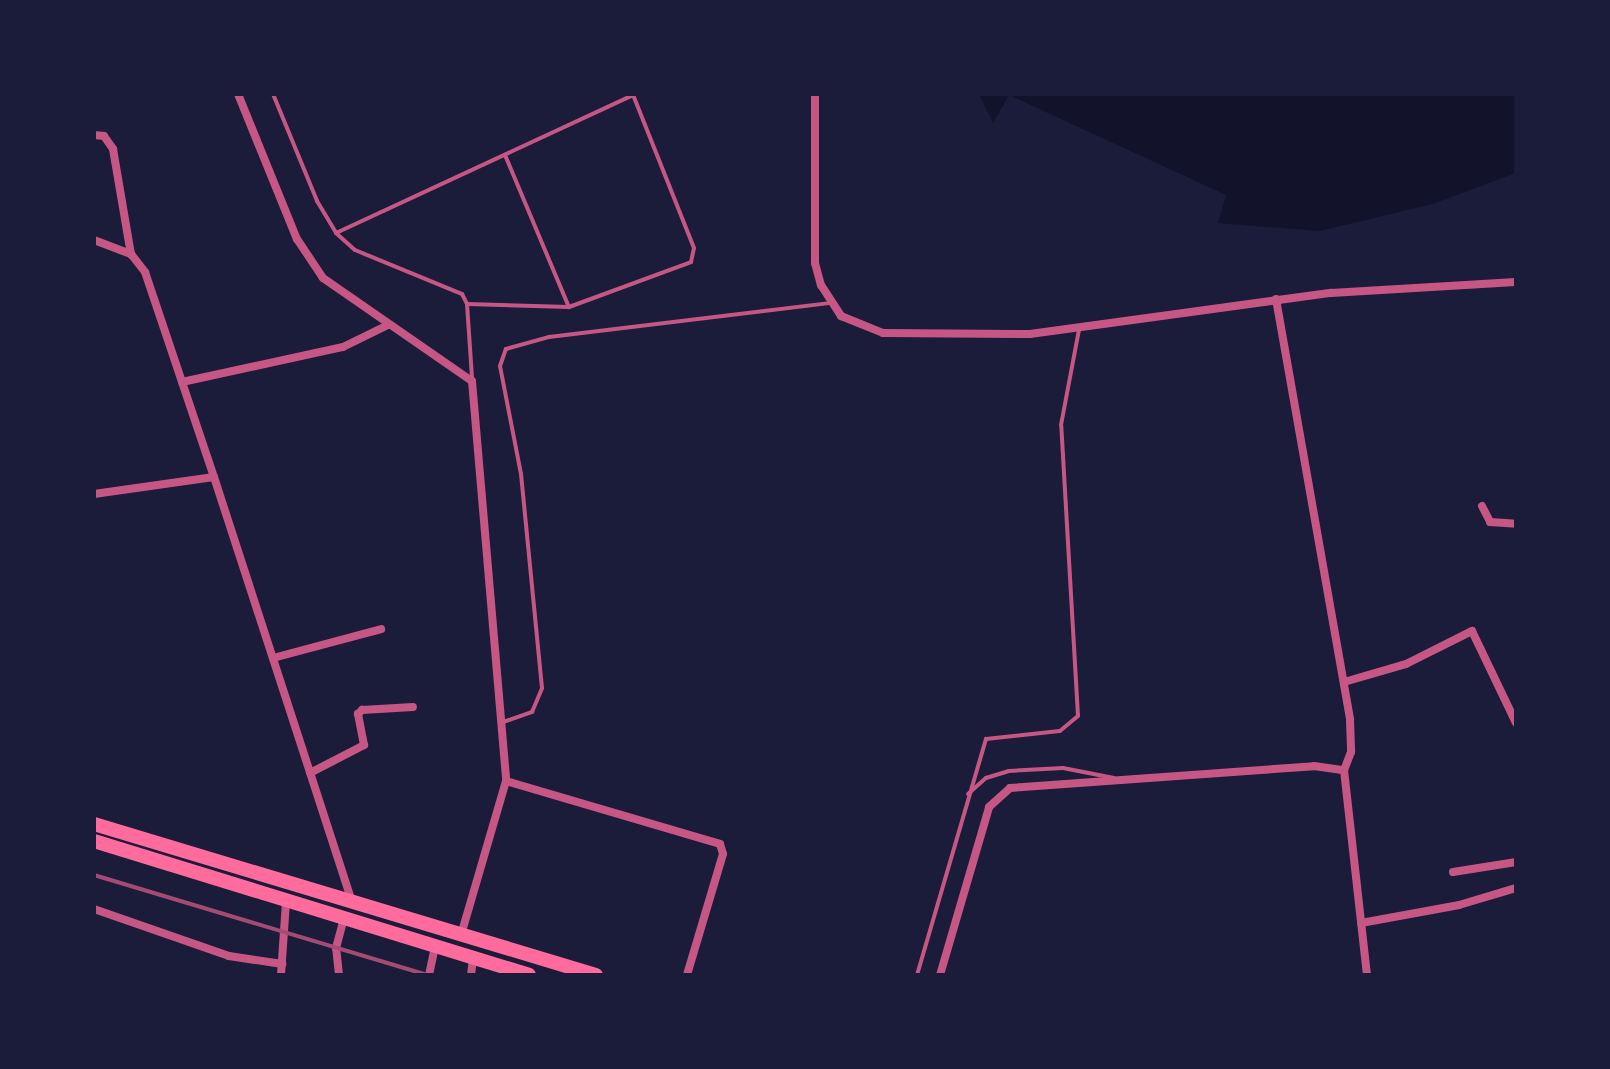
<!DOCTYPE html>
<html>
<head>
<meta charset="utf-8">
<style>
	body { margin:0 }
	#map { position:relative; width:1610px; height:1069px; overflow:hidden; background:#1b1b3a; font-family:"Public Sans",sans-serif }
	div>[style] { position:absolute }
	.water>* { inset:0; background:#12122b }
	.service>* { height:4px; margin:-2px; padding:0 2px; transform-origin:2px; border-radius:2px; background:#c65784 }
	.minor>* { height:8px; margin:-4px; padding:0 4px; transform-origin:4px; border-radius:4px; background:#c65784 }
	.trunk>* { height:14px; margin:-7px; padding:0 7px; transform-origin:7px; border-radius:7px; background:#ff6b9d }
	.rail>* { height:4px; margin:-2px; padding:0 2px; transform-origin:2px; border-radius:2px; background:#a44b75 }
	span { translate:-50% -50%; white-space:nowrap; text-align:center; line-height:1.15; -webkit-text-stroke:8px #1b1b3a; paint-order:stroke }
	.frame { position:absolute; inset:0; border:96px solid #1b1b3a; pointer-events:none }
</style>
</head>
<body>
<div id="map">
	<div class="water">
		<i style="clip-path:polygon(979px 94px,1516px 94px,1516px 173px,1432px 204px,1320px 231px,1218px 223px,1226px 195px,1009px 95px,993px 123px)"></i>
	</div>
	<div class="service">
		<i style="left:273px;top:94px;width:116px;rotate:67.6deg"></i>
		<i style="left:317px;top:201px;width:37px;rotate:59deg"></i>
		<i style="left:336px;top:233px;width:25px;rotate:42deg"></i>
		<i style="left:355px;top:250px;width:116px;rotate:22.4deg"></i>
		<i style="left:462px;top:294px;width:11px;rotate:63deg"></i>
		<i style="left:467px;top:304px;width:74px;rotate:86.1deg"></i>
		<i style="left:505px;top:155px;width:165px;rotate:67.2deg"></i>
		<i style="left:569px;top:307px;width:130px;rotate:-20.2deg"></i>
		<i style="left:691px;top:262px;width:14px;rotate:-78deg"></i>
		<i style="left:694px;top:248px;width:165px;rotate:-111.7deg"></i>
		<i style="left:336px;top:233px;width:331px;rotate:-24.9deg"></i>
		<i style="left:467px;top:304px;width:102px;rotate:1.7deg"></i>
		<i style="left:503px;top:722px;width:31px;rotate:-19deg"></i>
		<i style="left:532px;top:712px;width:26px;rotate:-67deg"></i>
		<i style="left:542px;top:688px;width:215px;rotate:-95.6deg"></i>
		<i style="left:521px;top:474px;width:110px;rotate:-101deg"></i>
		<i style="left:500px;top:366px;width:18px;rotate:-71deg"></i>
		<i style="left:506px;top:349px;width:45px;rotate:-15.6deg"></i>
		<i style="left:549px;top:337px;width:282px;rotate:-6.9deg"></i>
		<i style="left:968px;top:794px;width:24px;rotate:-42deg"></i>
		<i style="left:986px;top:778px;width:24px;rotate:-17deg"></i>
		<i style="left:1009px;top:771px;width:54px;rotate:-3.2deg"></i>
		<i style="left:1063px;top:768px;width:52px;rotate:11.1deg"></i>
		<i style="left:917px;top:975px;width:246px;rotate:-73.7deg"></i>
		<i style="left:986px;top:739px;width:74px;rotate:-6.2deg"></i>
		<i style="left:1060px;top:731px;width:23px;rotate:-40deg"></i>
		<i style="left:1078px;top:716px;width:291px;rotate:-93.3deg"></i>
		<i style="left:1061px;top:425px;width:97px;rotate:-79.3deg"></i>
	</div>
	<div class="minor">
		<i style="left:238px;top:94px;width:157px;rotate:67.9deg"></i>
		<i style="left:297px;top:239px;width:47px;rotate:56.3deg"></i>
		<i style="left:323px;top:278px;width:181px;rotate:34.7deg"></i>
		<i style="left:472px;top:381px;width:401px;rotate:85.1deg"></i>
		<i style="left:506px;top:781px;width:160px;rotate:106.3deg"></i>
		<i style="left:815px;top:94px;width:169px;rotate:90deg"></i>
		<i style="left:815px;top:263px;width:23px;rotate:75deg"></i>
		<i style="left:821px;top:285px;width:37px;rotate:57deg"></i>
		<i style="left:841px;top:316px;width:45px;rotate:22deg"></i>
		<i style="left:883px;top:333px;width:147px;rotate:0.4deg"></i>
		<i style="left:1030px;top:334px;width:304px;rotate:-7.8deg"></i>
		<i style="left:1331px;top:293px;width:185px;rotate:-3.4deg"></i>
		<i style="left:94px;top:135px;width:10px;rotate:6deg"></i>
		<i style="left:104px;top:136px;width:16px;rotate:55deg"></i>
		<i style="left:113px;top:149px;width:107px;rotate:80.3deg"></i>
		<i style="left:94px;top:240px;width:40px;rotate:21deg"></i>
		<i style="left:131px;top:254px;width:23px;rotate:52deg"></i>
		<i style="left:145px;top:272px;width:216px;rotate:71.4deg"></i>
		<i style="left:1276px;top:299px;width:427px;rotate:80deg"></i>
		<i style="left:1350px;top:720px;width:32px;rotate:88deg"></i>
		<i style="left:1351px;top:752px;width:19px;rotate:111deg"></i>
		<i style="left:1344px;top:770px;width:206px;rotate:83.6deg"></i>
		<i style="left:182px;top:382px;width:165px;rotate:-12.3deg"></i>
		<i style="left:343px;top:347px;width:50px;rotate:-26.1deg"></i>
		<i style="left:94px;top:494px;width:121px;rotate:-8.1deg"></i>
		<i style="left:214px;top:477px;width:446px;rotate:72deg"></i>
		<i style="left:1482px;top:506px;width:18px;rotate:63deg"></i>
		<i style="left:1490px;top:522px;width:26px;rotate:4deg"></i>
		<i style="left:273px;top:658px;width:112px;rotate:-15deg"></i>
		<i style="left:1344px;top:682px;width:65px;rotate:-16.2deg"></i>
		<i style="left:1406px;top:664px;width:74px;rotate:-26.6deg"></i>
		<i style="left:1472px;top:631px;width:102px;rotate:64.4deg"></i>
		<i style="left:310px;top:773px;width:61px;rotate:-27.4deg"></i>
		<i style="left:364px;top:745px;width:32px;rotate:-101deg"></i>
		<i style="left:358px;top:714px;width:6px;rotate:-45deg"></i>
		<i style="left:362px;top:710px;width:51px;rotate:-3.4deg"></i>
		<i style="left:506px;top:781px;width:223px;rotate:16.4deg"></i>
		<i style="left:720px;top:844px;width:10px;rotate:73deg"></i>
		<i style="left:723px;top:854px;width:126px;rotate:106.6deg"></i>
		<i style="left:1453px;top:872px;width:64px;rotate:-9deg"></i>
		<i style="left:94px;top:909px;width:143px;rotate:19.2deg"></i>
		<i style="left:229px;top:956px;width:54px;rotate:8.6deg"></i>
		<i style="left:1361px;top:923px;width:100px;rotate:-10.4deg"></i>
		<i style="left:1459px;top:905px;width:59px;rotate:-16.6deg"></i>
		<i style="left:281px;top:975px;width:74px;rotate:-86.1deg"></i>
		<i style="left:339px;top:975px;width:27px;rotate:-96deg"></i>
		<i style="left:336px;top:948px;width:31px;rotate:-75deg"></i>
		<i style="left:429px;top:975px;width:30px;rotate:-78deg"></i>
		<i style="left:471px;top:975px;width:17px;rotate:-83deg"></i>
		<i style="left:940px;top:975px;width:175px;rotate:-73.7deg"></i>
		<i style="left:989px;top:807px;width:28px;rotate:-42deg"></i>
		<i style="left:1010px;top:788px;width:305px;rotate:-4.1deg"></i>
		<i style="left:1314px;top:766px;width:30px;rotate:8deg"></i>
	</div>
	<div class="trunk">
		<i style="left:94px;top:824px;width:524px;rotate:16.74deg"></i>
		<i style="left:94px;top:841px;width:455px;rotate:17.1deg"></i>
	</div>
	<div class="rail">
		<i style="left:94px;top:875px;width:349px;rotate:16.7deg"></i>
	</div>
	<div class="frame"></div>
</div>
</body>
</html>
